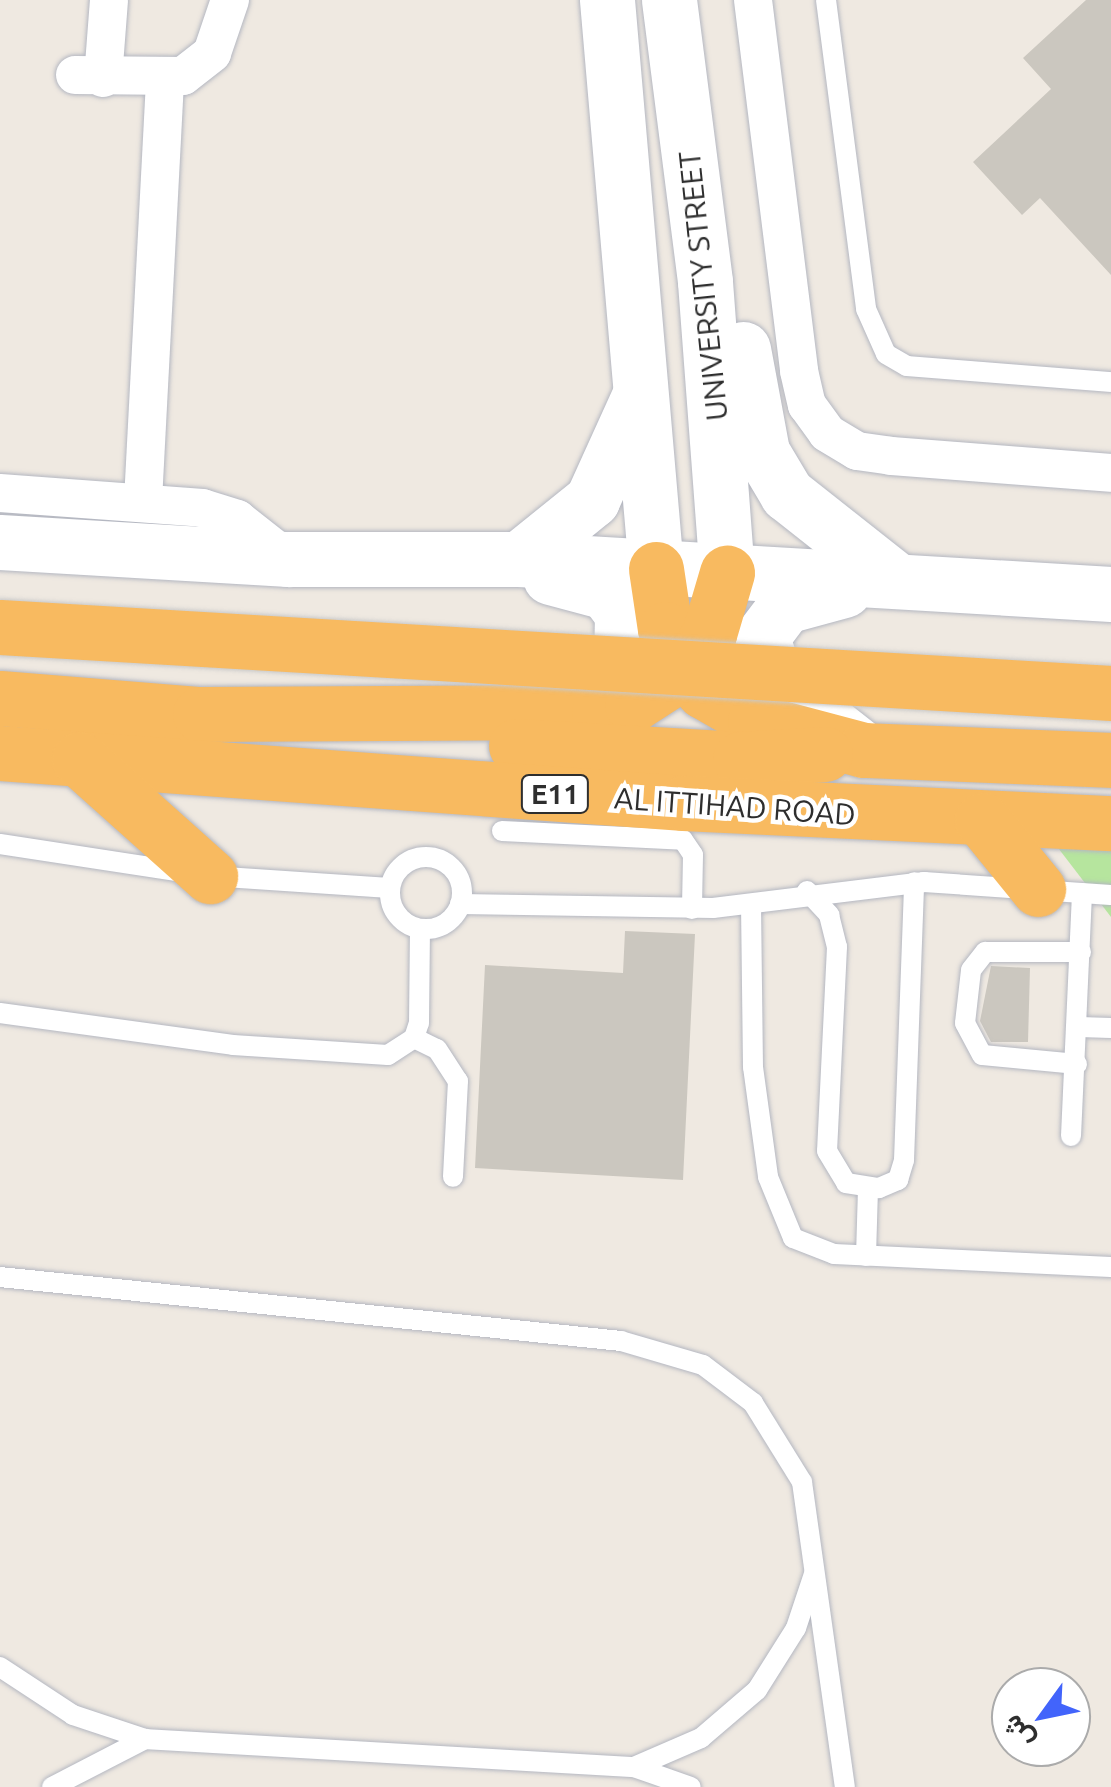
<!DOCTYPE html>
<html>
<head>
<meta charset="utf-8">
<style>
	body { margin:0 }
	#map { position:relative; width:1111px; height:1787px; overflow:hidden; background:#efe9e1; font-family:Ubuntu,Vazirmatn,sans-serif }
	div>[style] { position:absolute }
	.green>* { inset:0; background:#b6e59e }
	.building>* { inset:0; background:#cbc7bf }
	.roads { filter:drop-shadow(0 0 2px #b4b7c1) drop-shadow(0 0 2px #b4b7c1) }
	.service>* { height:20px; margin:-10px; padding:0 10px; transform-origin:10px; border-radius:10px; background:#fff }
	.service>.ring { margin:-10px; padding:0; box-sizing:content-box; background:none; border:20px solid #fff; border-radius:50% }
	.minor>* { height:38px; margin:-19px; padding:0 19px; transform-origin:19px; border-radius:19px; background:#fff }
	.secondary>* { height:55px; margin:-27.5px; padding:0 27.5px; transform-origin:27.5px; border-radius:27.5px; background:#fff }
	.trunk>* { height:55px; margin:-27.5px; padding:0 27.5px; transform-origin:27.5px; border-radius:27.5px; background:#f8ba60 }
	.bridges { filter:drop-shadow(0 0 2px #c9c9c9) drop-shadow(0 0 2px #c9c9c9) }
	.trunk-bridge>* { height:55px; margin:-27.5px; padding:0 27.5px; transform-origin:27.5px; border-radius:27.5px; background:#f8ba60 }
	span { translate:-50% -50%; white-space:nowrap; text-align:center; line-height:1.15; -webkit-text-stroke:9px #fff; paint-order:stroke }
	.shield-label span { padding:2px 8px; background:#fff; border:2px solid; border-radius:8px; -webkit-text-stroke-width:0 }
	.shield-label { font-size:28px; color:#2e2e2e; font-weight:700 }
	.street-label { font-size:30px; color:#2e2e2e }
	.north { position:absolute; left:991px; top:1667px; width:100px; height:100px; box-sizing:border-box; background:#fff; border:2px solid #ababab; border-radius:50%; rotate:237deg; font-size:28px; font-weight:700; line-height:40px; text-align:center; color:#2e2e2e }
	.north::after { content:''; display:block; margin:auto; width:35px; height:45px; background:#4264fb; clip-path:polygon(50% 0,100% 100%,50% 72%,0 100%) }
</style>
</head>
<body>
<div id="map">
	<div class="green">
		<i style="clip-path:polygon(1052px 840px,1111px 842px,1111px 917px)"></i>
	</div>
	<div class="building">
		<i style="clip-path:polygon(1086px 0,1111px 0,1111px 275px,1040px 198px,1022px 215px,973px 162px,1051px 89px,1023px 58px)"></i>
		<i style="clip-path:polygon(625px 931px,695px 934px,683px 1180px,475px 1168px,485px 965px,623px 973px)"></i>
		<i style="clip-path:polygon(991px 966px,1030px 968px,1028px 1042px,991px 1042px,980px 1021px)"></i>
	</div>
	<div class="roads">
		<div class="service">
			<i style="left:826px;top:0;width:312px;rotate:82.6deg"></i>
			<i style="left:866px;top:309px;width:49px;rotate:66deg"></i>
			<i style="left:886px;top:354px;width:24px;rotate:30deg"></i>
			<i style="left:907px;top:366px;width:205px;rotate:4.5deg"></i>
			<i style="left:502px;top:831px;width:181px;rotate:2.8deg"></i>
			<i style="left:683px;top:840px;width:18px;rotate:56deg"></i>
			<i style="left:693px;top:855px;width:54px;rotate:91.1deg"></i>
			<i style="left:0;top:844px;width:212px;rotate:8.7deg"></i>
			<i style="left:210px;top:876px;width:180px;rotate:3.8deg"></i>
			<i class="ring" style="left:390px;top:857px;width:52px;height:52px"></i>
			<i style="left:807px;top:891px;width:33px;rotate:47deg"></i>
			<i style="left:829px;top:915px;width:33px;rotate:76deg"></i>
			<i style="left:837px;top:947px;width:204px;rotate:92.8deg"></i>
			<i style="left:827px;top:1151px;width:37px;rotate:59deg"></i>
			<i style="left:846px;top:1183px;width:33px;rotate:9deg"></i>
			<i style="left:879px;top:1188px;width:21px;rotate:-23deg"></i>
			<i style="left:898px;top:1180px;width:21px;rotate:-73deg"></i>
			<i style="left:904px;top:1160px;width:278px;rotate:-87.9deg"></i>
			<i style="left:460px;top:904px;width:253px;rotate:0.9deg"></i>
			<i style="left:713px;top:908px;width:213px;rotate:-7deg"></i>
			<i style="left:924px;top:882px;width:187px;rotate:4deg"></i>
			<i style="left:751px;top:904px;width:163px;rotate:89.3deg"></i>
			<i style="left:753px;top:1067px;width:111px;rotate:82.2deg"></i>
			<i style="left:768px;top:1177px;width:66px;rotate:67.7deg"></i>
			<i style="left:793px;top:1238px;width:44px;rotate:21.3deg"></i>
			<i style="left:834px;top:1254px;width:277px;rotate:2.7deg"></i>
			<i style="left:0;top:1013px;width:235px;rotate:7.8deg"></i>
			<i style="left:233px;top:1045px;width:155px;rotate:3.7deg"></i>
			<i style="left:388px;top:1055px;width:31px;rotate:-33deg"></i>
			<i style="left:414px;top:1038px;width:16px;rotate:-72deg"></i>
			<i style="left:419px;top:1023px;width:94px;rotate:-89.4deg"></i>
			<i style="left:1079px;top:1027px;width:32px;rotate:2deg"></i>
			<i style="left:414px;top:1038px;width:25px;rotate:26deg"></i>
			<i style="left:437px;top:1049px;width:38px;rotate:57deg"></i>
			<i style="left:458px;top:1081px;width:96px;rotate:93deg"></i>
			<i style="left:1077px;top:1064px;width:95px;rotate:-174.6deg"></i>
			<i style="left:982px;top:1055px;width:36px;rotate:-118deg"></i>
			<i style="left:965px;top:1023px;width:53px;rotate:-83.5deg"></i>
			<i style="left:971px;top:970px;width:23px;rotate:-52deg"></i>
			<i style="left:985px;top:952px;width:96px"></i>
			<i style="left:1071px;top:1136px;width:243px;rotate:-87.4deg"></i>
			<i style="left:866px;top:1256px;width:68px;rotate:-88.3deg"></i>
			<i style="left:0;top:1277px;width:624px;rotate:5.88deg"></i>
			<i style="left:621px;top:1341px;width:85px;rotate:16.3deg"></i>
			<i style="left:703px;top:1365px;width:63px;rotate:37.2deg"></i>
			<i style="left:753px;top:1403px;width:93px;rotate:58.2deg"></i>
			<i style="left:802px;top:1482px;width:308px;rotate:82deg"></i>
			<i style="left:0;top:1667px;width:87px;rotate:33.3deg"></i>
			<i style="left:73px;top:1715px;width:76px;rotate:18.4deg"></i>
			<i style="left:145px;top:1739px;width:490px;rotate:3.3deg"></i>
			<i style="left:634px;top:1767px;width:60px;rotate:19.3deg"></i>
			<i style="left:634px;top:1767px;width:73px;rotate:-23.4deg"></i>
			<i style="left:701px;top:1738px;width:74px;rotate:-40.6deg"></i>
			<i style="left:757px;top:1690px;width:73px;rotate:-57.8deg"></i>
			<i style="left:796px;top:1628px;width:57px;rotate:-71.6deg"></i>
			<i style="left:52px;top:1787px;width:105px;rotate:-27.3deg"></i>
		</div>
		<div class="minor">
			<i style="left:753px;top:0;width:374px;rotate:82.9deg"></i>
			<i style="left:799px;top:371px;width:35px;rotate:77deg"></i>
			<i style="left:807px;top:405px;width:34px;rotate:54deg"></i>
			<i style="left:827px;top:433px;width:35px;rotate:31deg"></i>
			<i style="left:857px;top:451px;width:34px;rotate:8deg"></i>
			<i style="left:891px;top:456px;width:221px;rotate:4.4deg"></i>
			<i style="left:75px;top:75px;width:108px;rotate:0.5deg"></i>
			<i style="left:183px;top:76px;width:37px;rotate:-38deg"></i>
			<i style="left:212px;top:53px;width:56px;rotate:-71.2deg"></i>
			<i style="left:103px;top:78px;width:78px;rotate:-85.6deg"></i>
			<i style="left:0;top:493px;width:203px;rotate:4.2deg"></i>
			<i style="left:202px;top:508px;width:37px;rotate:17deg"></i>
			<i style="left:237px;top:519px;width:65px;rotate:38.1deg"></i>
			<i style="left:143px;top:501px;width:421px;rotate:-87deg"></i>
		</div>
		<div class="secondary">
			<i style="left:607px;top:0;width:571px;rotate:85.08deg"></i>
			<i style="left:669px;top:0;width:284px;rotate:82.7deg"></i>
			<i style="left:705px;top:282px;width:292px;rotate:85.7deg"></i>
			<i style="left:743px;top:349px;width:105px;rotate:79.5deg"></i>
			<i style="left:762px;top:452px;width:49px;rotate:59.2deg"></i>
			<i style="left:787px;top:494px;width:139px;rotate:38.3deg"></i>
			<i style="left:0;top:542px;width:289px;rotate:3.4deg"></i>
			<i style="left:288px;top:559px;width:231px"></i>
			<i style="left:519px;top:559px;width:593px;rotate:3.38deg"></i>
			<i style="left:519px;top:559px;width:94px;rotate:-38.9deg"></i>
			<i style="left:592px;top:500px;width:116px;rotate:-65.6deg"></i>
			<i style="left:550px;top:577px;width:58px;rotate:15deg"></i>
			<i style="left:606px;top:592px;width:26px;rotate:53deg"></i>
			<i style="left:622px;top:613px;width:50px;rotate:91.1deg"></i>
			<i style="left:621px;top:663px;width:47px;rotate:138.5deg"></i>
			<i style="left:844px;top:590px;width:61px;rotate:164.8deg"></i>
			<i style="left:785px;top:606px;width:39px;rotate:127deg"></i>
			<i style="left:762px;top:637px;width:46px;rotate:72.3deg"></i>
			<i style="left:776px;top:681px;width:112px;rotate:38.1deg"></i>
		</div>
		<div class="trunk">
			<i style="left:656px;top:569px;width:61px;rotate:81.5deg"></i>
			<i style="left:665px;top:629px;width:46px;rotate:62.9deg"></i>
			<i style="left:686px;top:670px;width:27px;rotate:51deg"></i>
			<i style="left:703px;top:691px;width:60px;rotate:30deg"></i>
			<i style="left:755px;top:721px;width:113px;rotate:14.9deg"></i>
			<i style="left:864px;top:750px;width:247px;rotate:2.3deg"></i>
			<i style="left:0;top:698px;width:201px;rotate:4.6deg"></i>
			<i style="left:200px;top:714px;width:399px;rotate:-0.3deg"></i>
			<i style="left:599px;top:712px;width:34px;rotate:-12deg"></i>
			<i style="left:632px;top:705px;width:64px;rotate:-32.9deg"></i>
			<i style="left:686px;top:670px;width:43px;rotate:-57.4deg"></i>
			<i style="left:709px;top:634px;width:64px;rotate:-73.6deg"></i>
			<i style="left:516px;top:746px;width:224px;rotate:3.3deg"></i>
			<i style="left:740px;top:759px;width:85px;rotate:-3.4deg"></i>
			<i style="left:0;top:753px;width:686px;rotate:4.18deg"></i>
			<i style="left:684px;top:803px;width:427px;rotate:2.7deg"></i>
			<i style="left:79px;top:759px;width:176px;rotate:41.8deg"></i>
			<i style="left:982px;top:820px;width:89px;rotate:50.9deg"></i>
		</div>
	</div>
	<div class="bridges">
		<div class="trunk-bridge">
			<i style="left:0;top:627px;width:1113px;rotate:3.4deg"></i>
		</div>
	</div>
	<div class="shield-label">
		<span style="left:555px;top:794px">E11</span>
	</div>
	<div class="street-label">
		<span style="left:703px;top:286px;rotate:-96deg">UNIVERSITY STREET</span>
		<span style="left:735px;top:806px;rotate:4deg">AL ITTIHAD ROAD</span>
	</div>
	<div class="north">ش</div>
</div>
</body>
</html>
